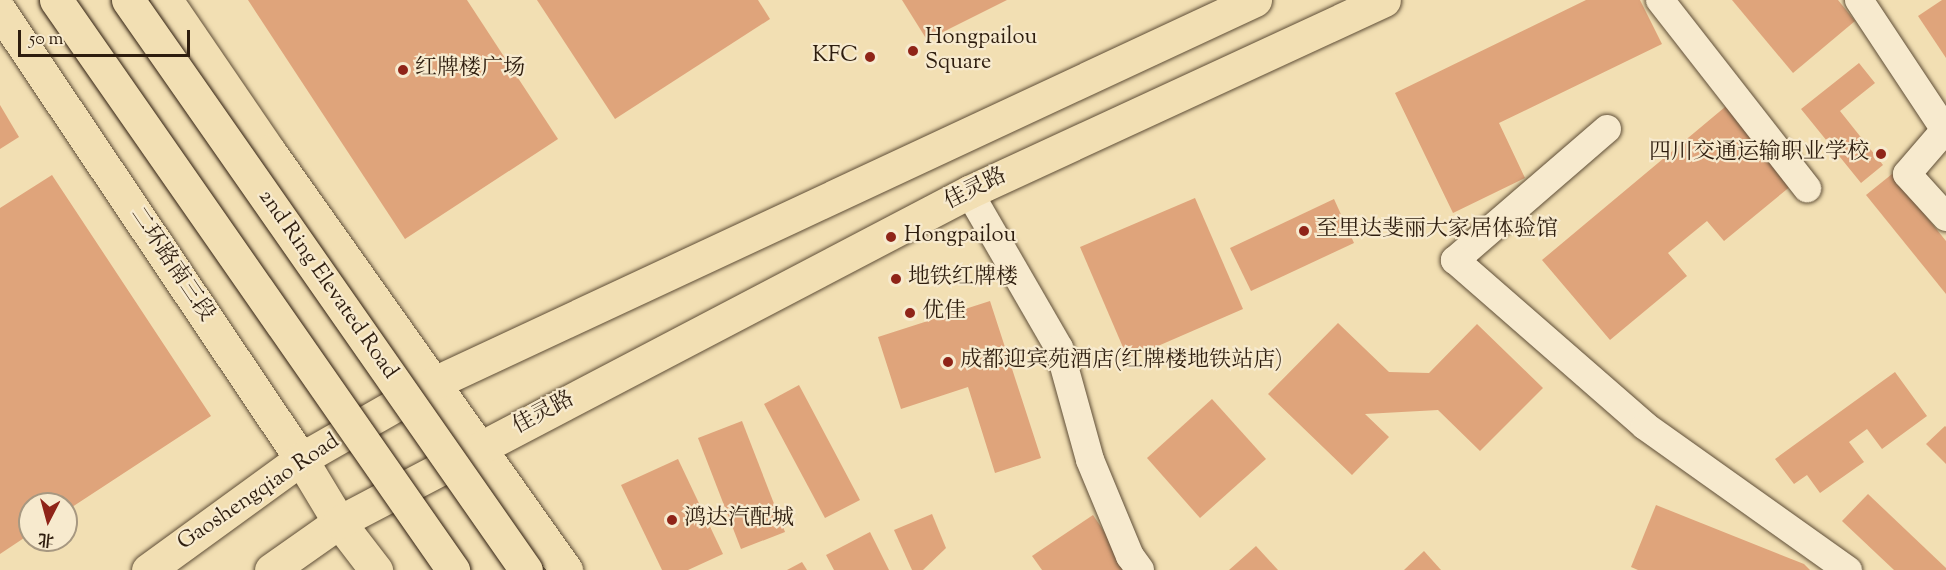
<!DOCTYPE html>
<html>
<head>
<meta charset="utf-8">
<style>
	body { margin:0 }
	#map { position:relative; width:1946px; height:570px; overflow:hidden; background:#f2dfb3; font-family:"Sorts Mill Goudy","Noto Serif SC",serif }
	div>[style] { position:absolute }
	.building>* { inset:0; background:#dfa47b }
	.roads { filter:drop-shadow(0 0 2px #5f4e37) drop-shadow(0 0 2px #5f4e37) }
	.minor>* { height:28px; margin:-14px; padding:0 14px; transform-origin:14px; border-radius:14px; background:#f7eace }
	.major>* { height:33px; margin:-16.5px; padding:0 16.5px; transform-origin:16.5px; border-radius:16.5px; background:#f2dfb3 }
	.bridges { filter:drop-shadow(0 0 2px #2e1d0e) drop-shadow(0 0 2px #2e1d0e) }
	.highway-bridge>* { height:33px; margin:-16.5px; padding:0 16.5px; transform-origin:16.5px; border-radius:16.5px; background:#f2dfb3 }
	.dots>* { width:16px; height:16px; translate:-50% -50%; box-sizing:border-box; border:3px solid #f7eace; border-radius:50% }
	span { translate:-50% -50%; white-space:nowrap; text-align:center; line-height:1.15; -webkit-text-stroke:4.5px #f7eace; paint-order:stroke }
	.poi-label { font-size:22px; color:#2e1d0e }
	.left { translate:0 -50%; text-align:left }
	.right { translate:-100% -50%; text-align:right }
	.street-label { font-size:22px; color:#2e1d0e }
	.north { position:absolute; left:18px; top:492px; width:60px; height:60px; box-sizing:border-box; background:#f7eace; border:2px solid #a79881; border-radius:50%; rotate:186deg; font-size:16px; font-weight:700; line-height:24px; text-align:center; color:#2e1d0e }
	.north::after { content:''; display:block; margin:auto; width:21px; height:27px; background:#8f2418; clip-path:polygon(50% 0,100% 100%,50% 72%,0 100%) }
	.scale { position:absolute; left:18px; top:30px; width:172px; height:27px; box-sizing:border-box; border:3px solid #2e1d0e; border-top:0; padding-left:8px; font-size:18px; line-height:21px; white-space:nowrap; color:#2e1d0e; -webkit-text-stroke:4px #f7eace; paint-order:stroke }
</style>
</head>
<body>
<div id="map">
	<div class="building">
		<i style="clip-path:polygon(248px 0,467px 0,558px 139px,405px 239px)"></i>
		<i style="clip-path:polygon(537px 0,758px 0,770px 19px,615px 119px)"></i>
		<i style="clip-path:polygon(902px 0,1007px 0,927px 40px)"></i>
		<i style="clip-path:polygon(1586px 0,1640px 0,1662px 44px,1499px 123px,1525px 178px,1453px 213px,1395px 93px)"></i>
		<i style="clip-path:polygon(1732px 0,1838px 0,1855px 21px,1793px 73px)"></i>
		<i style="clip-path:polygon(1942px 0,1946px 0,1946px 58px,1918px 16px)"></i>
		<i style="clip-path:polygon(1859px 63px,1875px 83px,1840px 111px,1883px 165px,1861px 183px,1801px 109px)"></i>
		<i style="clip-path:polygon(1731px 102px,1797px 181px,1724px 241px,1707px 221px,1668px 253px,1687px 276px,1610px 340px,1542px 260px)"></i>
		<i style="clip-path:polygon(0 105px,19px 137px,0 149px)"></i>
		<i style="clip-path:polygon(1892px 174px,1946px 241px,1946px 294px,1866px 195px)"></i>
		<i style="clip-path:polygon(52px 175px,211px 416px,66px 511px,66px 504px,30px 504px,30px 534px,0 554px,0 208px)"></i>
		<i style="clip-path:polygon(1195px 198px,1243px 309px,1128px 359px,1080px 247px)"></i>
		<i style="clip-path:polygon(1334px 199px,1354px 243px,1251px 291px,1230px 248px)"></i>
		<i style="clip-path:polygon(990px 301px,1041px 458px,995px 473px,968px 387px,901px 409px,878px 337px)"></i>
		<i style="clip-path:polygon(1338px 323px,1389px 372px,1429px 373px,1477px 324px,1543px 388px,1480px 451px,1438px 410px,1365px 414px,1389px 437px,1352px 475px,1268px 394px)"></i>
		<i style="clip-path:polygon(1895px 372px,1927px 416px,1882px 449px,1867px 429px,1849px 442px,1864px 462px,1820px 493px,1807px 475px,1794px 484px,1775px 459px)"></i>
		<i style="clip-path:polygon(799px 385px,860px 500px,825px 518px,764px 404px)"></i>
		<i style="clip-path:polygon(1212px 399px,1266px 459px,1200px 518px,1147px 458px)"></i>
		<i style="clip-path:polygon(742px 421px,785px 532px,741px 549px,698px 438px)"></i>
		<i style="clip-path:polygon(1945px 426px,1946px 427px,1946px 464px,1926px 444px)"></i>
		<i style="clip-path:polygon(678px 459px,723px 554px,688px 570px,662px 570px,621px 485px)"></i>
		<i style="clip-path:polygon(1868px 494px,1946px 568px,1946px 570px,1894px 570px,1842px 521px)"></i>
		<i style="clip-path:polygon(1656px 505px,1804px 564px,1810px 570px,1638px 570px,1631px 567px)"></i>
		<i style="clip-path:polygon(932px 514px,946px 548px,923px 570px,912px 570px,894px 530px)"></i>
		<i style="clip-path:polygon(1093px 515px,1130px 570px,1042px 570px,1032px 556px)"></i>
		<i style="clip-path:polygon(870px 532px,889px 570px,834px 570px,826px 555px)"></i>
		<i style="clip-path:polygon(1256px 546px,1278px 570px,1229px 570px)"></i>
		<i style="clip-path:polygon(1424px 551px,1441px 570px,1404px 570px)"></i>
		<i style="clip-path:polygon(802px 562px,807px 570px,787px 570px)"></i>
	</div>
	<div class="roads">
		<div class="minor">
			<i style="left:1660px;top:0;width:239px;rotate:52deg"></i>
			<i style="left:1859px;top:0;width:156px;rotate:56.5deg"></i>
			<i style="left:1945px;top:130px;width:58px;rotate:130.8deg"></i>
			<i style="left:1907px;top:174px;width:58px;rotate:47.8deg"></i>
			<i style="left:1607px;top:129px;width:201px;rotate:139.2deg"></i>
			<i style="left:1455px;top:260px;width:252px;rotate:41.1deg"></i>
			<i style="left:1645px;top:426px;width:249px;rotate:35.4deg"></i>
			<i style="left:969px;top:192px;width:180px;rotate:60deg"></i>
			<i style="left:1059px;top:348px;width:116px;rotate:74.5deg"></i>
			<i style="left:1090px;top:460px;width:104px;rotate:67.4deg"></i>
			<i style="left:1130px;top:556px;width:17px;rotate:54deg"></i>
		</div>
		<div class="major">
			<i style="left:166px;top:0;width:183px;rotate:55.7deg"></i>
			<i style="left:269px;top:151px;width:514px;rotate:54.67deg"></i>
			<i style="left:0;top:11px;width:540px;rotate:56.1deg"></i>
			<i style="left:301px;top:459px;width:74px;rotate:58.9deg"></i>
			<i style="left:339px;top:522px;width:61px;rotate:52.4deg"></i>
			<i style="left:148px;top:570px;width:189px;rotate:-36deg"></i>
			<i style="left:301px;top:459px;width:153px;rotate:-29.7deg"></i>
			<i style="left:434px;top:383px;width:906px;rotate:-25.01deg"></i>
			<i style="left:271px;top:570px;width:83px;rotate:-35.2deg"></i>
			<i style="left:339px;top:522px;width:711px;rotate:-27.65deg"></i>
			<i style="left:969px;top:192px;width:457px;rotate:-24.8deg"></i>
		</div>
	</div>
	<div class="bridges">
		<div class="highway-bridge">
			<i style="left:56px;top:0;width:695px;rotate:55.14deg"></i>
			<i style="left:128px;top:0;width:695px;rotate:55.08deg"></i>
		</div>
	</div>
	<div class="dots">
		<i style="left:913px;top:51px;background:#8f2418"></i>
		<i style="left:870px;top:57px;background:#8f2418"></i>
		<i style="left:403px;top:70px;background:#8f2418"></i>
		<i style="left:1881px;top:154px;background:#8f2418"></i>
		<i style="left:1304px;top:231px;background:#8f2418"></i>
		<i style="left:891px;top:237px;background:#8f2418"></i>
		<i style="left:896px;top:279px;background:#8f2418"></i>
		<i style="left:910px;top:313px;background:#8f2418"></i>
		<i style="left:948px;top:362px;background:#8f2418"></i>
		<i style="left:672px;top:520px;background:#8f2418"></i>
	</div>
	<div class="poi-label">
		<span class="left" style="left:925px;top:51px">Hongpailou<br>Square</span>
		<span class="right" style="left:858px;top:57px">KFC</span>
		<span class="left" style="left:415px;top:70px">红牌楼广场</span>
		<span class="right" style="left:1869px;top:154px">四川交通运输职业学校</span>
		<span class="left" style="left:1316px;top:231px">至里达斐丽大家居体验馆</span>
		<span class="left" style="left:904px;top:237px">Hongpailou</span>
		<span class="left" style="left:908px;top:279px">地铁红牌楼</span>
		<span class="left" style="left:922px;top:313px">优佳</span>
		<span class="left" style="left:960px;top:362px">成都迎宾苑酒店(红牌楼地铁站店)</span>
		<span class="left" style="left:684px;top:520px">鸿达汽配城</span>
	</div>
	<div class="street-label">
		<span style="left:976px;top:190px;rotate:-26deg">佳灵路</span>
		<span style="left:171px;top:265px;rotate:56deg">二环路南三段</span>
		<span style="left:327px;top:285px;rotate:55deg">2nd Ring Elevated Road</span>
		<span style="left:544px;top:414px;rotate:-28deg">佳灵路</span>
		<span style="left:259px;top:493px;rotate:-34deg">Gaoshengqiao Road</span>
	</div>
	<div class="north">北</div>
	<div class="scale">50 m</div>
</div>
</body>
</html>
